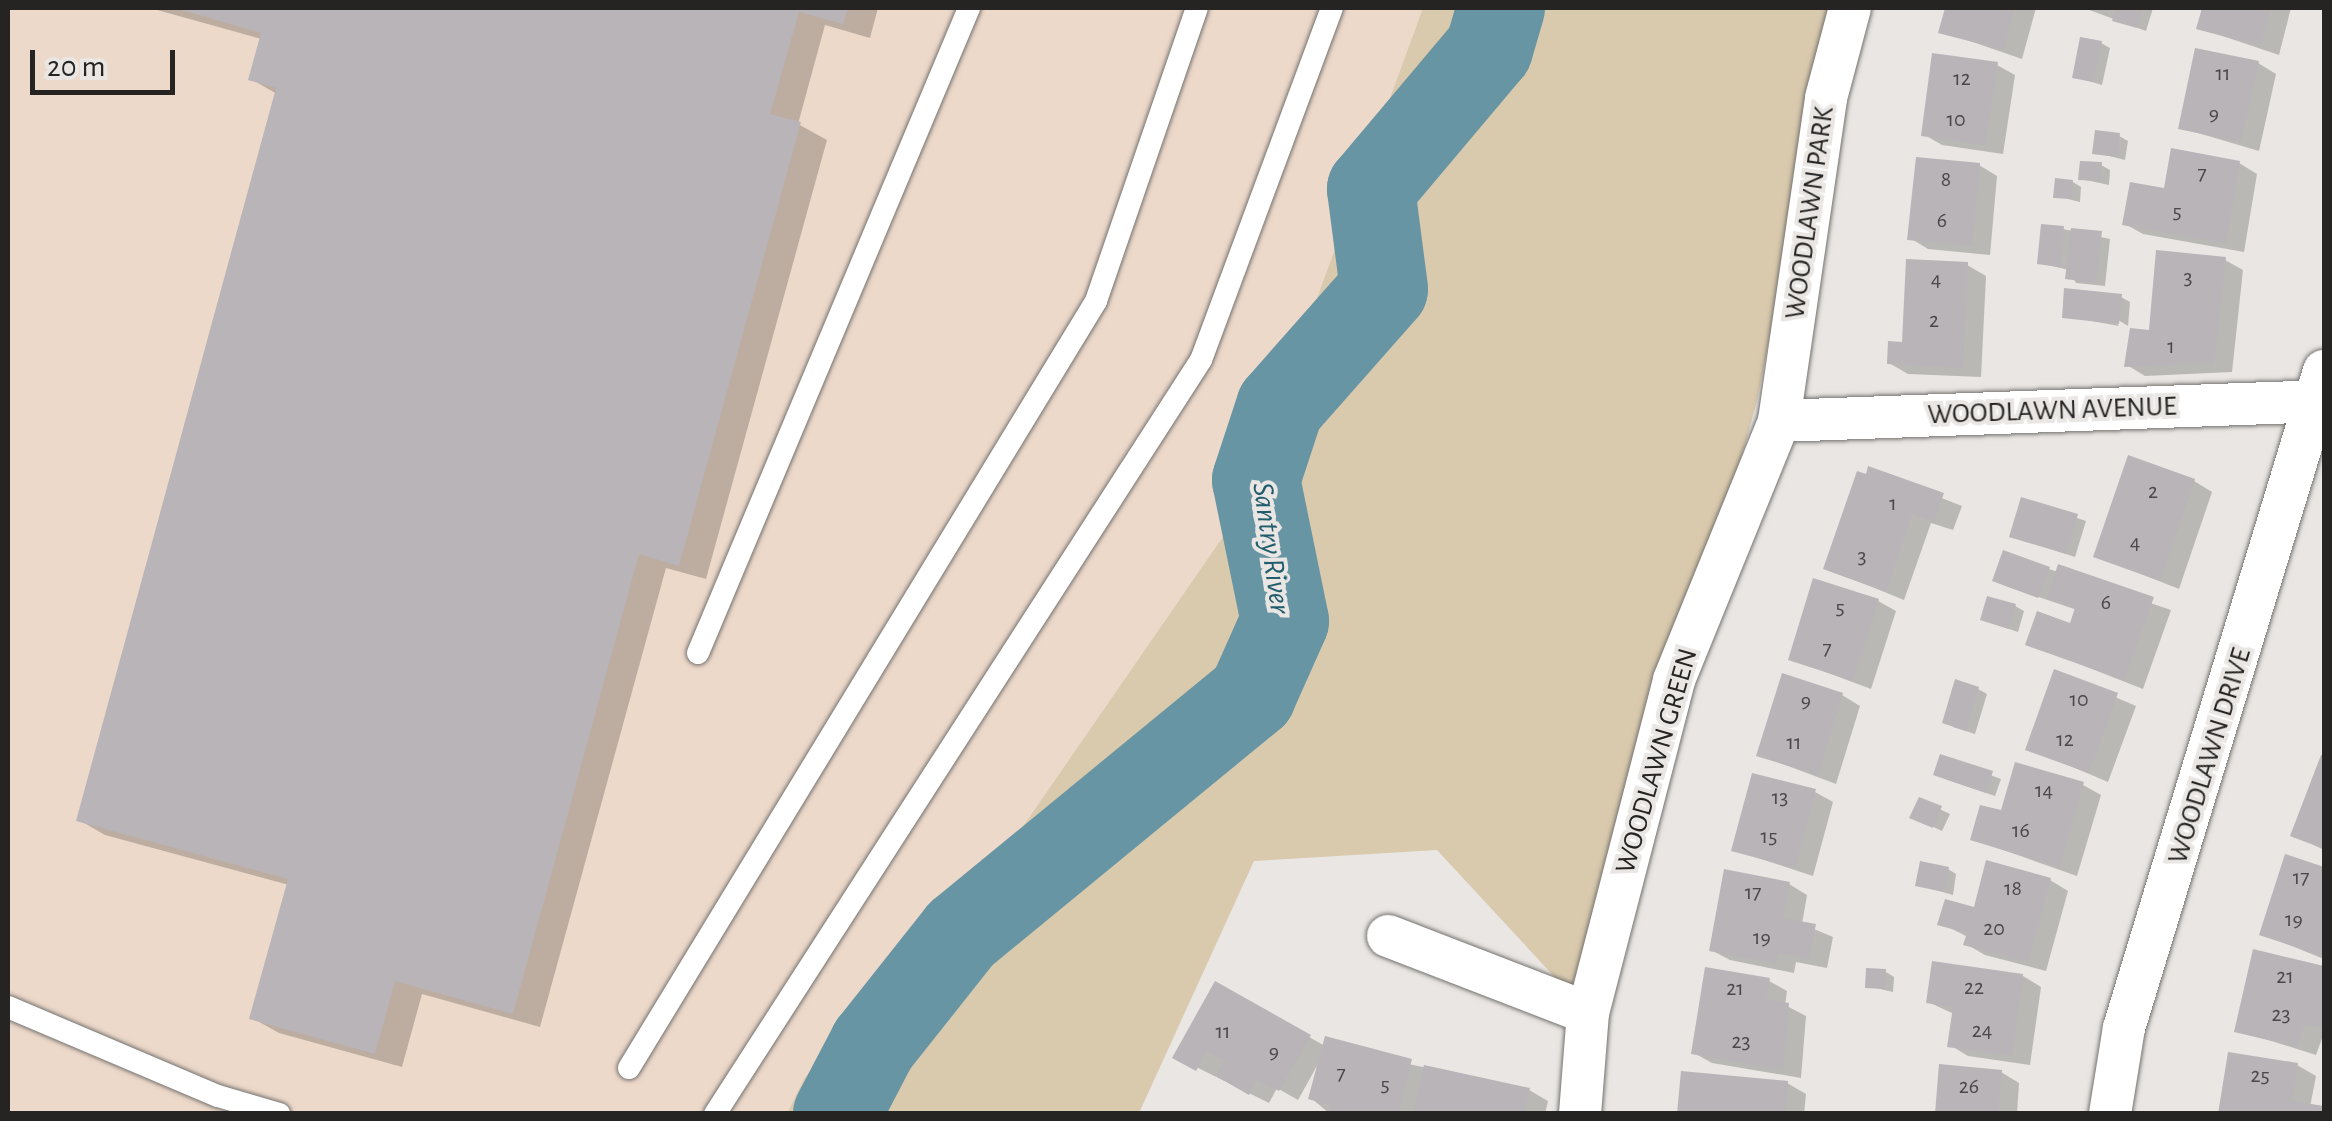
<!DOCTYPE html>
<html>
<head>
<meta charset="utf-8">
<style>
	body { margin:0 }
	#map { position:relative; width:2332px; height:1121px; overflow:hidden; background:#e9e6e3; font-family:"Alegreya Sans",sans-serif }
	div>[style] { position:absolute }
	.industrial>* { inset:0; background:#edd9ca }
	.green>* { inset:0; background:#d9c9ad }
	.shadow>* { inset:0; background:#0003 }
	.river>* { height:88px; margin:-44px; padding:0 44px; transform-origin:44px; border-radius:44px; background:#6895a3 }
	.building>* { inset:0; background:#b8b4b7 }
	.roads { filter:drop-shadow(0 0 2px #74726f) drop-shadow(0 0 2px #74726f) }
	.lane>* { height:22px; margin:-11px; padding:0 11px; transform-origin:11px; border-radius:11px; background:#fff }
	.street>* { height:42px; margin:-21px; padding:0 21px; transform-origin:21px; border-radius:21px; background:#fff }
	span { translate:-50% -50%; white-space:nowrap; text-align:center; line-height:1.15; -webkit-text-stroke:8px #e9e6e3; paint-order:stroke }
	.number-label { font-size:22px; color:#4a4848 }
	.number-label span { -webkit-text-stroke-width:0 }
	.street-label { font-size:28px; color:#252423 }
	.water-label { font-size:30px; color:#215d6d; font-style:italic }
	.frame { position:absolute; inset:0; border:10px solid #252423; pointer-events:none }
	.scale { position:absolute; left:30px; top:50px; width:145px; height:45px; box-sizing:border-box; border:5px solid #252423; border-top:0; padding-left:12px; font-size:30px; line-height:35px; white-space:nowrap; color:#252423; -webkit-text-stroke:8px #e9e6e3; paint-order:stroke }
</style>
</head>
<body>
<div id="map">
	<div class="industrial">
		<i style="clip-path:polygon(8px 8px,1433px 8px,1258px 486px,1008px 848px,801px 1114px,8px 1113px)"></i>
	</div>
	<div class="green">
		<i style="clip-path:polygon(1423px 8px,1834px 8px,1757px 401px,1588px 1013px,1437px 850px,1254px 861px,1139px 1113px,787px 1114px,804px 1079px,1008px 848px,1258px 486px,1285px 411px,1277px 408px)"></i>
	</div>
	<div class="shadow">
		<i style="clip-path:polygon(150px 8px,878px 8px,870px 38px,825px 25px,798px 124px,827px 140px,706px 579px,666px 568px,540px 1027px,422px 994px,402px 1067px,279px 1033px,252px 1018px,289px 885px,105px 835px,79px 820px,277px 94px,251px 79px,261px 39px)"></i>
		<i style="clip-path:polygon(1948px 8px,2036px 8px,2022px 59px,1941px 31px)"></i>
		<i style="clip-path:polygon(2084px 8px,2153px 8px,2146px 31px)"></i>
		<i style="clip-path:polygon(2204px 8px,2291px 8px,2279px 55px,2199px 28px)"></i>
		<i style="clip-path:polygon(2101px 43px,2110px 48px,2102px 85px,2075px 77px)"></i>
		<i style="clip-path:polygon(2258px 63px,2276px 74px,2259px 151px,2181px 128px)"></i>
		<i style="clip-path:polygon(1997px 65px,2015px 75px,2003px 154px,1942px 145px,1923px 134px)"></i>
		<i style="clip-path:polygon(2119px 136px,2128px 141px,2125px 160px,2094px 152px)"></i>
		<i style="clip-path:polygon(2239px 163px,2257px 174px,2244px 252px,2143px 234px,2125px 224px,2166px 191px)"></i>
		<i style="clip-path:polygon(1979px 165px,1997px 176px,1990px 255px,1928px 249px,1910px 238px)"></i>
		<i style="clip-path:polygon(2101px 165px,2110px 170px,2109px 185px,2081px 179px)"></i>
		<i style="clip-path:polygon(2073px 182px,2081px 187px,2080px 202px,2056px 196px)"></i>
		<i style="clip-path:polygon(2063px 229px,2110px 239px,2105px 286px,2076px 283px,2069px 270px,2039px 263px)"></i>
		<i style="clip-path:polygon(2225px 260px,2243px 270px,2232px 372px,2145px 376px,2127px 365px)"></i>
		<i style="clip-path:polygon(1967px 265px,1986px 276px,1981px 377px,1908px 374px,1889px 363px)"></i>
		<i style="clip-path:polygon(2121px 297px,2130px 302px,2128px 326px,2110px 315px,2119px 326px,2064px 316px)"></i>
		<i style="clip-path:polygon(1870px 470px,1962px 506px,1953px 530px,1931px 523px,1904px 600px,1826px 568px)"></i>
		<i style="clip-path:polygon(2194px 481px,2212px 492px,2179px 589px,2096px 556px)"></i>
		<i style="clip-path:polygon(2023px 500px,2086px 521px,2075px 557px,2012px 536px)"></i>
		<i style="clip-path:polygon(2049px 569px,2171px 610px,2143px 689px,2028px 644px,2072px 626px,2077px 610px,2003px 585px)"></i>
		<i style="clip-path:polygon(1878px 601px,1896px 611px,1871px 689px,1791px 659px)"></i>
		<i style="clip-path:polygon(2015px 606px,2024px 611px,2018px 632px,1991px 623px)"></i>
		<i style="clip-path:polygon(2056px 672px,2136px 706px,2108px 782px,2028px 748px)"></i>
		<i style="clip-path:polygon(1978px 689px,1987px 694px,1975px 734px,1953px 727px)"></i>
		<i style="clip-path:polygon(1842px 695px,1860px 706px,1836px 784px,1759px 755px)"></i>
		<i style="clip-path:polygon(1942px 757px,2001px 779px,1995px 796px,1945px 779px)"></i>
		<i style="clip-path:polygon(2322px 758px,2324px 759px,2324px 850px,2294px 835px)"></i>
		<i style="clip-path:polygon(2083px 785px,2101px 795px,2077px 876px,1972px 839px)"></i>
		<i style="clip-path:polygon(1815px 792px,1833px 802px,1813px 876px,1734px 850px)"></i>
		<i style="clip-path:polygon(1920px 800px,1950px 814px,1942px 831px,1921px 821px)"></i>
		<i style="clip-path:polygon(2287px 857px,2324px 869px,2324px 959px,2262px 934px)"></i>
		<i style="clip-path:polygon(1948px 869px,1956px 874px,1953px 895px,1918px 885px)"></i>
		<i style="clip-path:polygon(2050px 880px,2068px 891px,2046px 971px,1985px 955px,1966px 944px,1968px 937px,1940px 923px)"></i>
		<i style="clip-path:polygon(1789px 884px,1807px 895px,1802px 924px,1833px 937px,1827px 968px,1796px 962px,1794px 973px,1730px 960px,1711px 950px)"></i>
		<i style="clip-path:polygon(2255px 952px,2324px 968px,2324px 1033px,2316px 1055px,2237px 1030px)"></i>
		<i style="clip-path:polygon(1886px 972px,1894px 977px,1893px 992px,1867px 986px)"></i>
		<i style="clip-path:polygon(2023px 976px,2041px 987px,2030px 1065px,1968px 1056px,1950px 1045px,1954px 1014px,1928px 1002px)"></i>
		<i style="clip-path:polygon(1769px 981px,1787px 991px,1785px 1005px,1806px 1016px,1801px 1078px,1712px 1063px,1694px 1053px)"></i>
		<i style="clip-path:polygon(1216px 984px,1325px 1046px,1529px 1090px,1548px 1101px,1545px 1114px,1330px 1114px,1311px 1098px,1318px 1064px,1298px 1100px,1277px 1088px,1269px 1103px,1176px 1057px)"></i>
		<i style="clip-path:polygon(2297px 1065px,2316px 1076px,2310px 1107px,2324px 1114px,2221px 1114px)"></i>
		<i style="clip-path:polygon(2001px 1072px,2019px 1083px,2017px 1114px,1937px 1114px)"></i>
		<i style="clip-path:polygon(1787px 1083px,1806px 1094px,1804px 1114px,1680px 1114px)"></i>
	</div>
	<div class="river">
		<i style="left:837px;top:1114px;width:78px;rotate:-62.4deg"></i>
		<i style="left:873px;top:1045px;width:142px;rotate:-51.6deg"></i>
		<i style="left:961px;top:934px;width:377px;rotate:-39.4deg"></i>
		<i style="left:1252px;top:695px;width:81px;rotate:-66deg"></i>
		<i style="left:1285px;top:621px;width:144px;rotate:-101.6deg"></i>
		<i style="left:1256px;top:480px;width:77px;rotate:-71.8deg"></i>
		<i style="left:1280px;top:407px;width:157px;rotate:-48.6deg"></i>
		<i style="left:1384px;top:289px;width:101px;rotate:-97.4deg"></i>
		<i style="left:1371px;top:189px;width:183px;rotate:-49.9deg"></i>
		<i style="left:1489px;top:49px;width:43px;rotate:-73.7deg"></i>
	</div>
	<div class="building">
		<i style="clip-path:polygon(175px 8px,848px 8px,843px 24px,799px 12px,770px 114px,801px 122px,679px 566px,639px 554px,513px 1014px,395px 981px,375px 1054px,249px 1019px,288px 879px,76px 821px,276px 88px,248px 80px,261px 33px)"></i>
		<i style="clip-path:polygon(1945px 8px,2014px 8px,2004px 50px,1938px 33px)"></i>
		<i style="clip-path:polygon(2116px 8px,2143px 8px,2137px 28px,2112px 21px)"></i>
		<i style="clip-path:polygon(2202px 8px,2271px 8px,2260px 46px,2196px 29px)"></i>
		<i style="clip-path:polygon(2080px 37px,2102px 41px,2093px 82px,2072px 78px)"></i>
		<i style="clip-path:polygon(2195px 48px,2259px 61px,2241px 142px,2178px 129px)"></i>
		<i style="clip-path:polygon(1932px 53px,1998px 62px,1985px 145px,1921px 136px)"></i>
		<i style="clip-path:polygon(2095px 130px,2120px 133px,2117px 157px,2092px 154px)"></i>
		<i style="clip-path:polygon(2171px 148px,2240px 161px,2226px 243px,2122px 225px,2130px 182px,2164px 188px)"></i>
		<i style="clip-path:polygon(1916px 157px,1980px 163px,1972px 246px,1907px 240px)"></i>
		<i style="clip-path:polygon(2080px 161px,2102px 162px,2100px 181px,2078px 180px)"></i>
		<i style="clip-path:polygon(2055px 178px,2073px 180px,2071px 199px,2053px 198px)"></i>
		<i style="clip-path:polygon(2041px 224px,2064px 226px,2060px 267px,2037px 264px)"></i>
		<i style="clip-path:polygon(2071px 228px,2102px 231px,2096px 283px,2065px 279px)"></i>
		<i style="clip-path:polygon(2156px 250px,2226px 257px,2214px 363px,2124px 367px,2130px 328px,2149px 330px)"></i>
		<i style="clip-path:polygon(1906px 259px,1968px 262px,1963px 368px,1887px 364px,1888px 341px,1902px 342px)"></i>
		<i style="clip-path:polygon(2064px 288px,2122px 294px,2119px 324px,2062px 318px)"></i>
		<i style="clip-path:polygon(2128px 455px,2195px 479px,2160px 581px,2093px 557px)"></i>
		<i style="clip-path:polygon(1868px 466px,1944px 493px,1934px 522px,1912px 514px,1886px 592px,1823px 569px,1857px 471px,1866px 474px)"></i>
		<i style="clip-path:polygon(2021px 497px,2078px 514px,2066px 554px,2009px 537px)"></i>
		<i style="clip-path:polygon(2003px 550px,2050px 567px,2038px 598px,1992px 581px)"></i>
		<i style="clip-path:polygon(2058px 564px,2154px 597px,2124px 680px,2025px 645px,2037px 611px,2070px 623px,2075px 608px,2047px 598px)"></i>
		<i style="clip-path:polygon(1813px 578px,1879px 599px,1853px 681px,1788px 660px)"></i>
		<i style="clip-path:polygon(1987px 596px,2016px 604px,2009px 629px,1980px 620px)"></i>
		<i style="clip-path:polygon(2054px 669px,2118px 693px,2089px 773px,2025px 750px)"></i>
		<i style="clip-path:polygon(1782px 673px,1843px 693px,1818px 775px,1756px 756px)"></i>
		<i style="clip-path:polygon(1955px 679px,1979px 687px,1966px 731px,1942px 723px)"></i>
		<i style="clip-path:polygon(1940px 754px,1993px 771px,1986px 793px,1933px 775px)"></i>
		<i style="clip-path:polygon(2321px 755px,2324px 756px,2324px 849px,2290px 836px)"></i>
		<i style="clip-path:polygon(2015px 762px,2084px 782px,2059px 867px,1970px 840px,1980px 805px,2001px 810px)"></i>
		<i style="clip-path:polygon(1752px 773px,1816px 789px,1795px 868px,1731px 851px)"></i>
		<i style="clip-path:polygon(1919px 797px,1942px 806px,1933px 828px,1909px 818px)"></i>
		<i style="clip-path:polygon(2285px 854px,2324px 867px,2323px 956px,2259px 935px)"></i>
		<i style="clip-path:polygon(1986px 860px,2051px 878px,2028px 962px,1963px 945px,1967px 933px,1937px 925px,1945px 899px,1974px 907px)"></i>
		<i style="clip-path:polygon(1920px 861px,1949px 867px,1944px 892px,1915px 886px)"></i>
		<i style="clip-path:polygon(1724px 869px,1790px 882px,1783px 918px,1816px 924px,1809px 959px,1778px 953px,1776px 964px,1709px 951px)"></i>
		<i style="clip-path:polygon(2253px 949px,2324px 966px,2324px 1028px,2304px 1024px,2298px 1047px,2234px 1032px)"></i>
		<i style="clip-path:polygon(1932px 961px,2023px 974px,2012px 1056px,1947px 1047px,1953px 1007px,1926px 1003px)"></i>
		<i style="clip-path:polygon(1705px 967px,1770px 978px,1766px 999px,1789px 1003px,1783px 1070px,1691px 1054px)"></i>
		<i style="clip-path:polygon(1866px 968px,1886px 969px,1885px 989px,1865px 988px)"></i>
		<i style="clip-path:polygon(1215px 981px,1311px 1035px,1279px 1091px,1257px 1080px,1249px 1095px,1216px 1076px,1224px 1061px,1207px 1052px,1196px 1071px,1172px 1058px)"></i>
		<i style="clip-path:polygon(1325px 1036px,1412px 1059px,1398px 1114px,1328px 1114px,1330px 1105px,1308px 1099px)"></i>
		<i style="clip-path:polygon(2228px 1052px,2298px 1063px,2292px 1101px,2324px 1106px,2324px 1114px,2218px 1114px)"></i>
		<i style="clip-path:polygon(1939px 1064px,2002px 1070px,1998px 1114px,1935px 1114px)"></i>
		<i style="clip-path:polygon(1424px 1065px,1530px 1088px,1524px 1114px,1413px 1114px)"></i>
		<i style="clip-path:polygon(1681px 1071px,1788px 1081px,1785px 1114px,1677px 1114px)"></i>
	</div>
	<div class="roads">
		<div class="lane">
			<i style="left:698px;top:653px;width:700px;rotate:-67.21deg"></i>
			<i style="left:8px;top:1007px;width:228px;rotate:23deg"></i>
			<i style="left:218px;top:1096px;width:64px;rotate:16.4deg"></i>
			<i style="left:629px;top:1068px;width:898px;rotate:-58.66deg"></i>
			<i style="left:1096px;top:301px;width:310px;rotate:-71deg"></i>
			<i style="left:715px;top:1114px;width:897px;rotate:-57.2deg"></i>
			<i style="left:1201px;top:360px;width:376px;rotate:-69.6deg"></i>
		</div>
		<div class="street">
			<i style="left:1779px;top:421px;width:545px;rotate:-2.1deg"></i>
			<i style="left:1388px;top:936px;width:214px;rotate:21.1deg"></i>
			<i style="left:1580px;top:1114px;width:101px;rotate:-85.5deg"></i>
			<i style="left:1588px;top:1013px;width:344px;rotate:-75.5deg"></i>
			<i style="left:1674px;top:680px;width:279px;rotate:-67.9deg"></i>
			<i style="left:1779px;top:421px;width:326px;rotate:-81.7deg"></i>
			<i style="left:1826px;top:98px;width:93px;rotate:-75.1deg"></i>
			<i style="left:2110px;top:1114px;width:87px;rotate:-80.8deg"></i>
			<i style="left:2124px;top:1028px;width:687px;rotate:-73.07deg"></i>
		</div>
	</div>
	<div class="number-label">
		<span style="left:2223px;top:74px">11</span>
		<span style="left:1962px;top:79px">12</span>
		<span style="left:2214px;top:114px">9</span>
		<span style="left:1956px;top:120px">10</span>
		<span style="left:2202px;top:174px">7</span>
		<span style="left:1946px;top:180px">8</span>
		<span style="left:2177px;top:212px">5</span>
		<span style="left:1942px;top:221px">6</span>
		<span style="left:2188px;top:278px">3</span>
		<span style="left:1936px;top:280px">4</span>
		<span style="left:1934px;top:321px">2</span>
		<span style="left:2171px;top:347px">1</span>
		<span style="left:2153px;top:492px">2</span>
		<span style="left:1893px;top:504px">1</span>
		<span style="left:2135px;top:543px">4</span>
		<span style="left:1862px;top:557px">3</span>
		<span style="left:2106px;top:603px">6</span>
		<span style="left:1840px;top:608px">5</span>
		<span style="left:1827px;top:649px">7</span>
		<span style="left:2079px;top:700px">10</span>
		<span style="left:1806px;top:701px">9</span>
		<span style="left:2065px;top:740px">12</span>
		<span style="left:1794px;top:743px">11</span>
		<span style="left:2044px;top:791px">14</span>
		<span style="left:1780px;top:798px">13</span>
		<span style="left:2021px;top:831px">16</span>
		<span style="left:1769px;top:837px">15</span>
		<span style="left:2301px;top:878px">17</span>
		<span style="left:2013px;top:889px">18</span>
		<span style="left:1753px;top:893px">17</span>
		<span style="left:2294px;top:920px">19</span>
		<span style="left:1994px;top:929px">20</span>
		<span style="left:1762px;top:938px">19</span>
		<span style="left:2285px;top:977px">21</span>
		<span style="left:1974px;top:988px">22</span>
		<span style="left:1735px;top:989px">21</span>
		<span style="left:2281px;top:1015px">23</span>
		<span style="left:1982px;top:1031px">24</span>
		<span style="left:1223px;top:1032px">11</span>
		<span style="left:1741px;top:1042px">23</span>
		<span style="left:1274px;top:1052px">9</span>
		<span style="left:1341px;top:1074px">7</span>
		<span style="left:2260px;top:1076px">25</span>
		<span style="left:1385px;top:1085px">5</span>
		<span style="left:1969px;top:1087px">26</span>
	</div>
	<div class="street-label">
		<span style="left:1810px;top:213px;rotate:-82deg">WOODLAWN PARK</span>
		<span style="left:2052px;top:411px;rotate:-2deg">WOODLAWN AVENUE</span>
		<span style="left:2210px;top:756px;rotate:-73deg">WOODLAWN DRIVE</span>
		<span style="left:1657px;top:761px;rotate:-74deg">WOODLAWN GREEN</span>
	</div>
	<div class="water-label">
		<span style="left:1271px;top:548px;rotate:82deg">Santry River</span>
	</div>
	<div class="frame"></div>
	<div class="scale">20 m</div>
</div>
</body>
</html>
